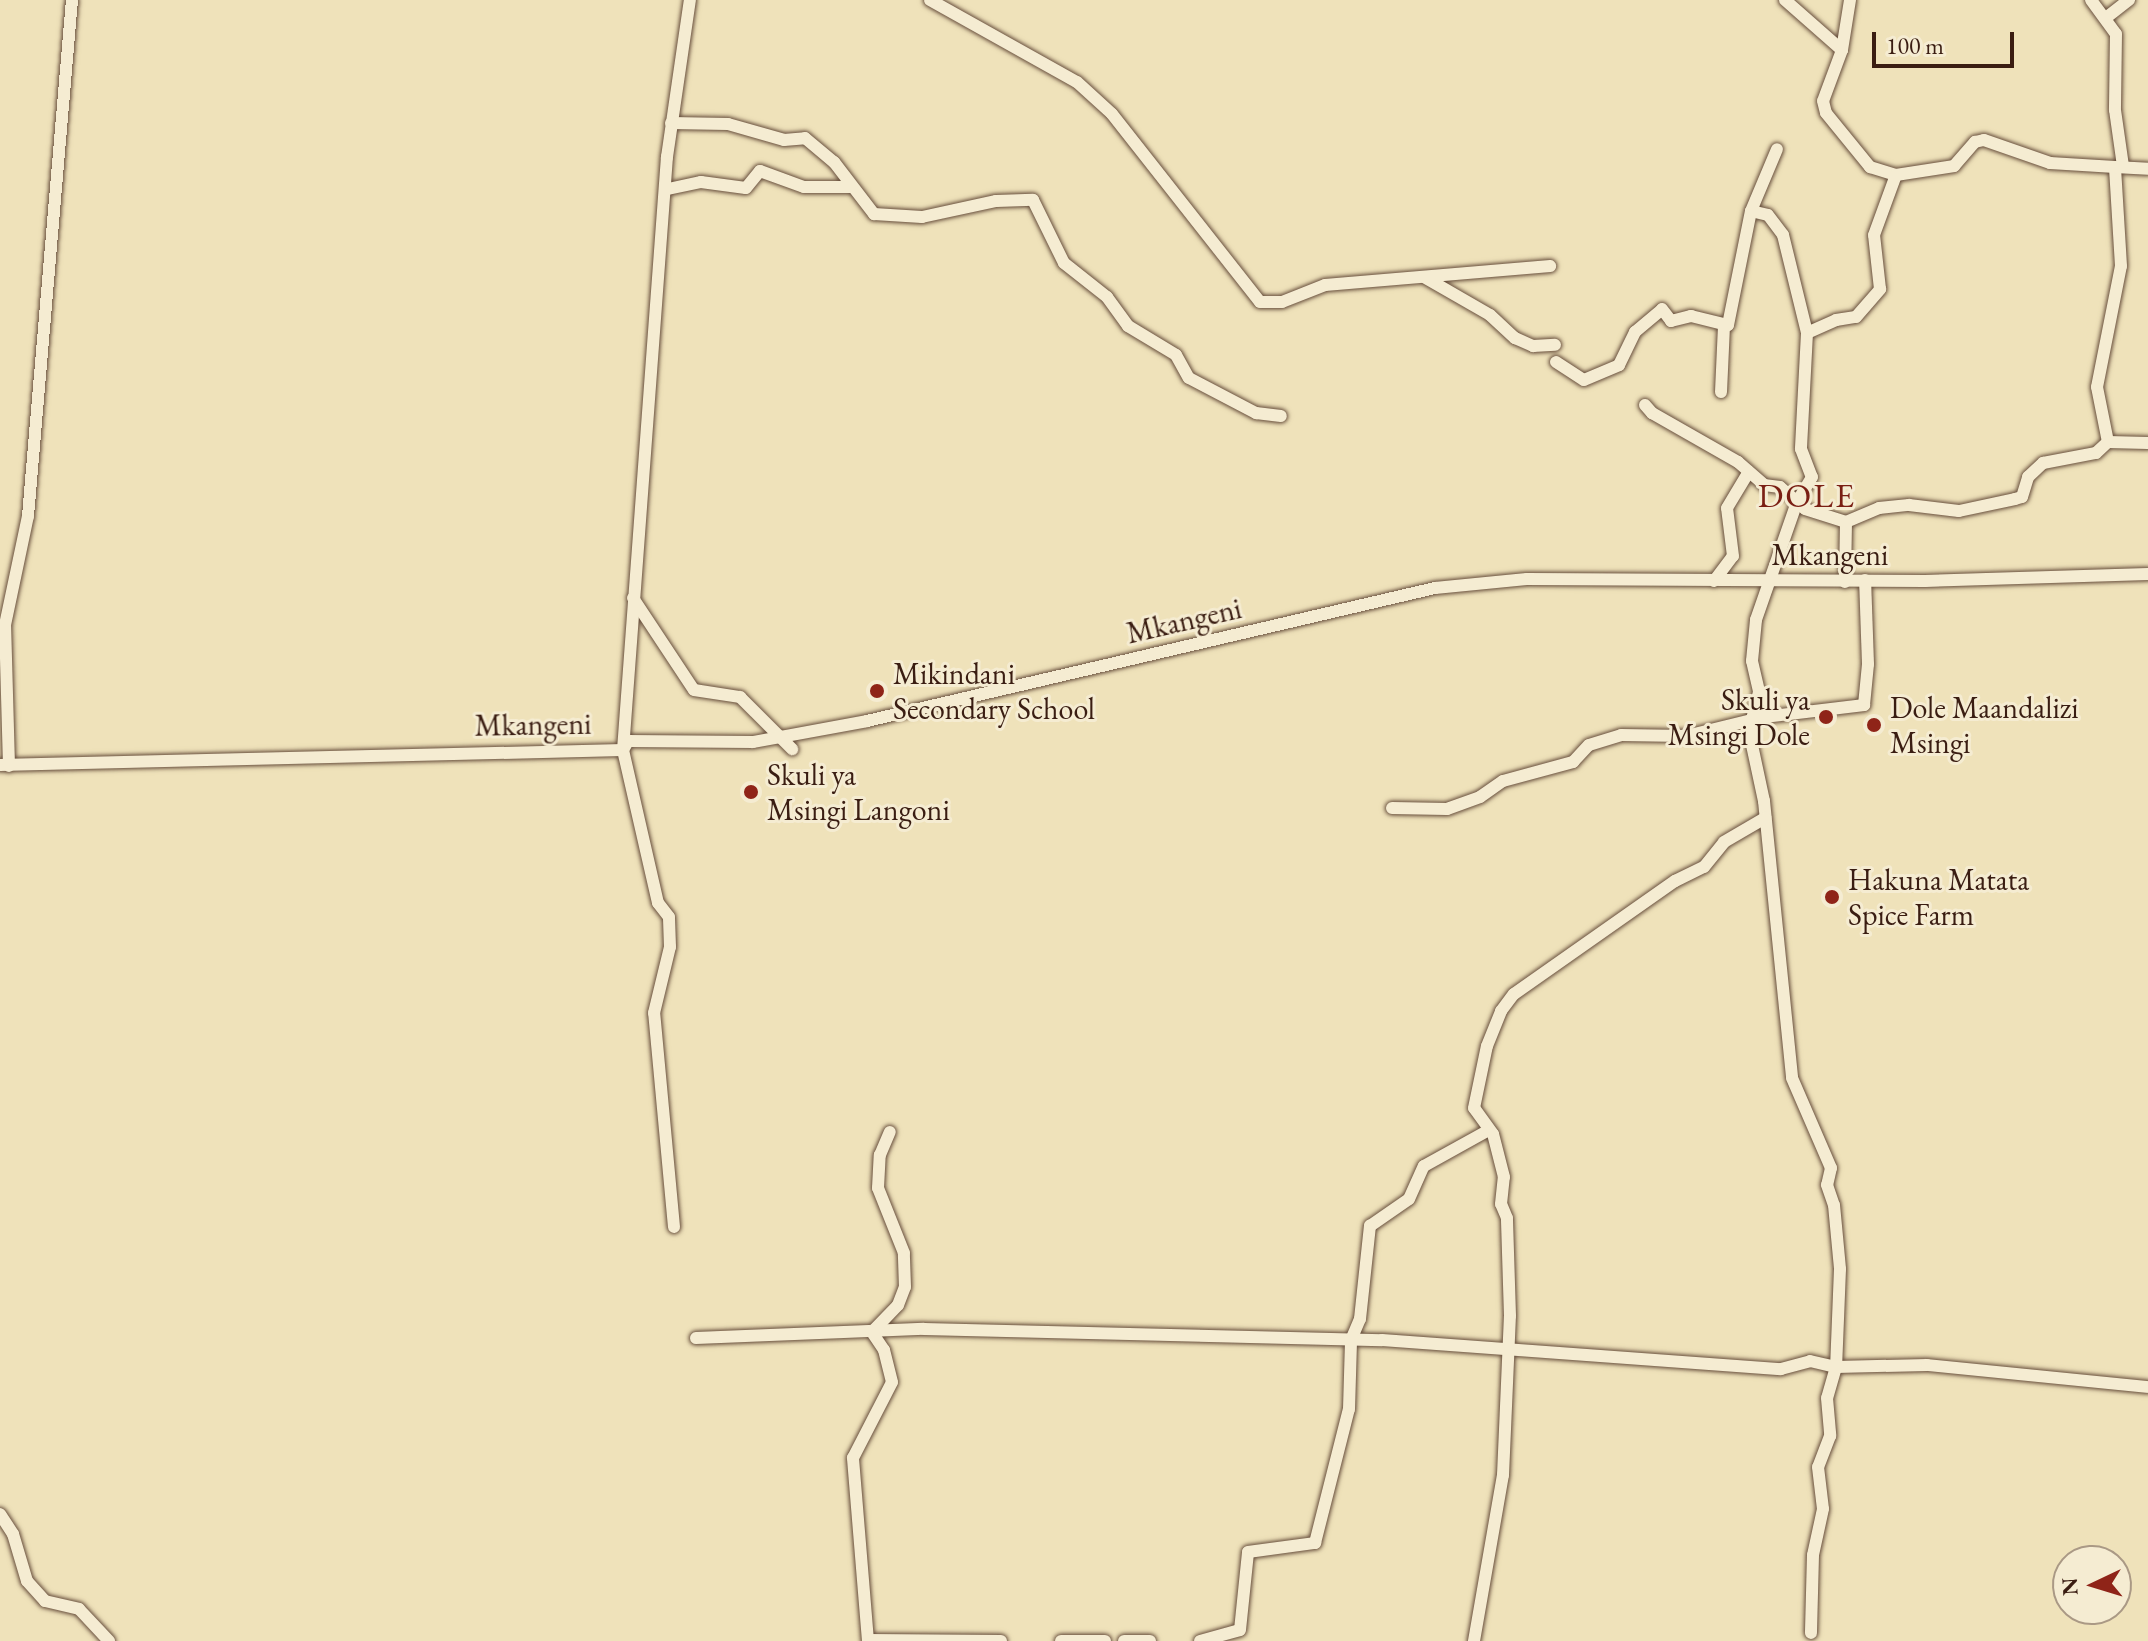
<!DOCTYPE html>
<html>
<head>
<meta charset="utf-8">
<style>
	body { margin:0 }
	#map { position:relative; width:2148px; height:1641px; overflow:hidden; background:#efe2ba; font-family:"EB Garamond",serif }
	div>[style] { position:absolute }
	.roads { filter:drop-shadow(0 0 2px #674e3c) drop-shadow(0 0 2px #674e3c) }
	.minor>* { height:12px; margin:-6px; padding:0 6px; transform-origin:6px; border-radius:6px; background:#f5ecd2 }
	.dots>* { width:22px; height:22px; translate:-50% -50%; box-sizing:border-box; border:4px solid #f5ecd2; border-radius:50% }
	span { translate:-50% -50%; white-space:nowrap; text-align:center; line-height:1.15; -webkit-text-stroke:6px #f5ecd2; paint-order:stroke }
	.street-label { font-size:30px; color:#3a1d12 }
	.poi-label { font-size:30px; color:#3a1d12 }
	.left { translate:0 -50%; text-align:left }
	.right { translate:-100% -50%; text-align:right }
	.quarter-label { font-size:34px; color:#7a1f14; letter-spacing:2px }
	.north { position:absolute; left:2052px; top:1545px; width:80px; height:80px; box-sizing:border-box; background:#f5ecd2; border:2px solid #aa9985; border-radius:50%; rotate:266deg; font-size:22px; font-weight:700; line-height:32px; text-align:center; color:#3a1d12 }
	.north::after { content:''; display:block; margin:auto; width:28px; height:36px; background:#8f2418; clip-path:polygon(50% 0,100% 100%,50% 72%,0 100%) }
	.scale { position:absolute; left:1872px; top:32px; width:142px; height:36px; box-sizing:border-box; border:4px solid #3a1d12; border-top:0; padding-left:10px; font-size:24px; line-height:28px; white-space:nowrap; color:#3a1d12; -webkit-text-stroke:6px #f5ecd2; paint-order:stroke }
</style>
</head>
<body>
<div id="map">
	<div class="roads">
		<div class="minor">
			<i style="left:930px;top:0;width:168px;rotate:29.2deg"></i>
			<i style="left:1077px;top:82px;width:47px;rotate:42.4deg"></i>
			<i style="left:1112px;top:114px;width:239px;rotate:51.8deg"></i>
			<i style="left:1260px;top:302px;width:22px"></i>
			<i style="left:1282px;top:302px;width:46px;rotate:-21.6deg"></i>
			<i style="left:1325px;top:285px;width:226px;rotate:-4.8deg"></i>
			<i style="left:1785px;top:0;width:76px;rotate:41.3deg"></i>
			<i style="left:1842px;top:50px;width:54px;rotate:110.4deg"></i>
			<i style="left:1823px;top:101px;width:12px;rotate:76deg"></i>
			<i style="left:1826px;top:113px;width:70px;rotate:50.8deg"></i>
			<i style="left:1870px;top:167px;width:27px;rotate:17deg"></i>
			<i style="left:2091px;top:0;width:42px;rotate:53.7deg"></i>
			<i style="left:2116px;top:34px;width:76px;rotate:90.8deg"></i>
			<i style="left:2115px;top:110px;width:57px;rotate:81.9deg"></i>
			<i style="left:2107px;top:17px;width:28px;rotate:-38deg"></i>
			<i style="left:1842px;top:50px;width:51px;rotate:-80.9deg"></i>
			<i style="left:671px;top:123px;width:57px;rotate:1deg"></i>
			<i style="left:728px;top:124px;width:58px;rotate:15.9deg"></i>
			<i style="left:784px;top:140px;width:21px;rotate:-5deg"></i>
			<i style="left:805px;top:138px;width:38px;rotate:40deg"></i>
			<i style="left:834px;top:162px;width:66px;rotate:52.4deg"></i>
			<i style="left:874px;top:214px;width:48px;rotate:3.6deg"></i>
			<i style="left:922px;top:217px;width:76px;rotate:-12.2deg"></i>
			<i style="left:996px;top:201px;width:37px;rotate:-2deg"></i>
			<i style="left:1033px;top:200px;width:70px;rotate:63.8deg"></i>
			<i style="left:1064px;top:263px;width:55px;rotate:38.3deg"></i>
			<i style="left:1107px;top:297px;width:36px;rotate:54deg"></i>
			<i style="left:1128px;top:326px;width:56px;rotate:31.1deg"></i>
			<i style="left:1176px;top:355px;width:26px;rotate:61deg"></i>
			<i style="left:1189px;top:378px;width:76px;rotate:27.6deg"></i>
			<i style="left:1256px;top:413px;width:25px;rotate:7deg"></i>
			<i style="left:668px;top:189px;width:34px;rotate:-12deg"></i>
			<i style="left:701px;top:182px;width:45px;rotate:7.6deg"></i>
			<i style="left:746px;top:188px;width:22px;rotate:-51deg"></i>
			<i style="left:760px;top:171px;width:47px;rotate:20deg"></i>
			<i style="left:804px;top:187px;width:48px"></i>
			<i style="left:1751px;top:211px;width:17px;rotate:13deg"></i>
			<i style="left:1768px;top:215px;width:25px;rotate:53deg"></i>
			<i style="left:1783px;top:235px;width:101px;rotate:76.2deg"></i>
			<i style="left:1807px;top:333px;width:116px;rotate:93deg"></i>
			<i style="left:1801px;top:449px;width:30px;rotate:69deg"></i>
			<i style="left:1812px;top:477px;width:29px;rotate:121deg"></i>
			<i style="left:1797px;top:502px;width:125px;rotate:109.2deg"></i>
			<i style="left:1756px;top:620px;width:41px;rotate:95.6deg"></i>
			<i style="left:1752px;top:661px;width:32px;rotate:77deg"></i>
			<i style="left:1759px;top:692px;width:40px;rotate:104.4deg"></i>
			<i style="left:1749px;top:731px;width:72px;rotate:77.9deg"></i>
			<i style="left:1764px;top:801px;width:278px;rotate:84.2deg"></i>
			<i style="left:1792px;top:1078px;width:98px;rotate:66.6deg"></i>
			<i style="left:1831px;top:1168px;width:17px;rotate:103deg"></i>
			<i style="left:1827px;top:1185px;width:21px;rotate:71deg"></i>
			<i style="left:1834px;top:1205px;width:64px;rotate:84.6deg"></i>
			<i style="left:1840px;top:1269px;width:98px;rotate:92.3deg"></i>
			<i style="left:1836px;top:1367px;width:32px;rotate:106deg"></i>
			<i style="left:1827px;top:1398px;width:38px;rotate:85deg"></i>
			<i style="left:1830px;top:1436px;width:33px;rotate:111deg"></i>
			<i style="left:1818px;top:1467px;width:42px;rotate:83.2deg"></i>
			<i style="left:1823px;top:1509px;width:47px;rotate:102.3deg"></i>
			<i style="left:1813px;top:1555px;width:78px;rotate:91.5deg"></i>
			<i style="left:1424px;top:277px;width:76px;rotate:29.9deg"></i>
			<i style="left:1490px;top:315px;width:34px;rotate:43deg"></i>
			<i style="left:1515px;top:338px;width:20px;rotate:24deg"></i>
			<i style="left:1533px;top:346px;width:22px;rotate:-3deg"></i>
			<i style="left:1807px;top:333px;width:32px;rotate:-24deg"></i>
			<i style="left:1836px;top:320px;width:20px;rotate:-9deg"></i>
			<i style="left:1856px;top:317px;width:37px;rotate:-49deg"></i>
			<i style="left:1880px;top:289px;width:54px;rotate:-96.3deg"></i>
			<i style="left:1874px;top:235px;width:64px;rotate:-69.9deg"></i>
			<i style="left:1896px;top:175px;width:59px;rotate:-8.8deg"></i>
			<i style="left:1954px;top:166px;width:32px;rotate:-49deg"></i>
			<i style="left:1975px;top:142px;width:9px;rotate:-13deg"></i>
			<i style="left:1984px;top:140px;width:70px;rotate:19.2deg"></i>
			<i style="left:2050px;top:163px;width:65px;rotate:3.5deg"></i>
			<i style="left:1556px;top:362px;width:33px;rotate:33deg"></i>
			<i style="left:1584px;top:380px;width:38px;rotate:-23deg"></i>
			<i style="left:1619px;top:365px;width:37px;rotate:-64deg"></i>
			<i style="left:1635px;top:332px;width:35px;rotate:-40deg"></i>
			<i style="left:1662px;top:309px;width:15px;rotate:53deg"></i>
			<i style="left:1671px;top:321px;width:21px;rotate:-14deg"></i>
			<i style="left:1691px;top:316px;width:38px;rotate:14deg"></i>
			<i style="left:1728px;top:325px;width:116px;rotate:-78.6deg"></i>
			<i style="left:1751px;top:211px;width:67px;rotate:-67.2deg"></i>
			<i style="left:1721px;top:392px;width:67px;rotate:-87.4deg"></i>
			<i style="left:1645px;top:405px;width:11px;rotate:49deg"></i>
			<i style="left:1652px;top:413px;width:99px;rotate:29.7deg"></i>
			<i style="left:1738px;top:462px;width:35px;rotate:41deg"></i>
			<i style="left:1764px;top:485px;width:16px;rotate:7deg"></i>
			<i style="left:1780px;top:487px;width:33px;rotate:41deg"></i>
			<i style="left:1805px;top:509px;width:43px;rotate:17.6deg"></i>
			<i style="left:1846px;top:522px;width:60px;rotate:91deg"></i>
			<i style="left:2108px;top:442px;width:56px;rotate:-101.3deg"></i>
			<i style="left:2097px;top:387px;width:123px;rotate:-78.8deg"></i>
			<i style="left:2121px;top:266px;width:99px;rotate:-93.5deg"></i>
			<i style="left:2115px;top:167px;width:33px;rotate:3deg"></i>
			<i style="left:1846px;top:522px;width:36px;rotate:-23deg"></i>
			<i style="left:1879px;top:508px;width:30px;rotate:-6deg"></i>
			<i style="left:1909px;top:505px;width:50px;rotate:6.8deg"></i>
			<i style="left:1959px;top:511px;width:57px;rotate:-12.1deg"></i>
			<i style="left:2015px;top:499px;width:7px;rotate:-16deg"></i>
			<i style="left:2022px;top:497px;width:21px;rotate:-73deg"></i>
			<i style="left:2028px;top:477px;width:21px;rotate:-43deg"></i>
			<i style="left:2043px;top:463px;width:54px;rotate:-10.7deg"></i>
			<i style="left:2096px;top:453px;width:16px;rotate:-43deg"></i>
			<i style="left:2108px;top:442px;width:40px;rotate:1.4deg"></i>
			<i style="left:1714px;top:581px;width:31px;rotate:-53deg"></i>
			<i style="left:1733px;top:556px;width:48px;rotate:-97.1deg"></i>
			<i style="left:1727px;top:508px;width:41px;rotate:-59deg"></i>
			<i style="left:633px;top:598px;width:110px;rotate:56.5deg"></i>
			<i style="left:694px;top:690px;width:47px;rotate:8.7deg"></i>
			<i style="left:740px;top:697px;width:74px;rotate:45deg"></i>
			<i style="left:0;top:765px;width:623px;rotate:-1.38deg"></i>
			<i style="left:623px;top:750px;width:10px;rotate:-61deg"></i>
			<i style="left:628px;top:741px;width:125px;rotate:0.5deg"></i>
			<i style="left:753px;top:742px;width:116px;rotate:-10.4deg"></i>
			<i style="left:867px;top:721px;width:583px;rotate:-13.18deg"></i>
			<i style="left:1435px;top:588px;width:92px;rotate:-5.6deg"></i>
			<i style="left:1527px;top:579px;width:398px;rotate:0.3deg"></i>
			<i style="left:1925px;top:581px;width:223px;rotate:-1.8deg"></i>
			<i style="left:9px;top:766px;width:141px;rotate:-91.6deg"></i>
			<i style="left:5px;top:625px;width:111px;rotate:-78.1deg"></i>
			<i style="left:28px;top:516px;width:518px;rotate:-85.13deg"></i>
			<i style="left:1392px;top:808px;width:55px;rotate:1deg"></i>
			<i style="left:1447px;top:809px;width:35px;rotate:-20deg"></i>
			<i style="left:1480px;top:797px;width:28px;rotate:-35deg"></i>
			<i style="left:1503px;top:781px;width:73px;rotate:-15.2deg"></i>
			<i style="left:1573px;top:762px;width:23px;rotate:-47deg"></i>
			<i style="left:1589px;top:745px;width:34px;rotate:-17deg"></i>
			<i style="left:1621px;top:735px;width:65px;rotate:0.9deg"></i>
			<i style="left:1686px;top:736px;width:80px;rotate:-13.7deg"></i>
			<i style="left:1764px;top:717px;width:101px;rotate:-6.8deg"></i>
			<i style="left:1864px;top:705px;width:41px;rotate:-84.4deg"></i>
			<i style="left:1868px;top:664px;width:84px;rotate:-92deg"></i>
			<i style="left:674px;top:1227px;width:215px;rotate:-95.3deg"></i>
			<i style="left:654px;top:1013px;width:68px;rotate:-76.4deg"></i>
			<i style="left:670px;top:947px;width:30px;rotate:-92deg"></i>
			<i style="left:669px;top:917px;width:18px;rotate:-128deg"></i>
			<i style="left:658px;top:903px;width:157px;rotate:-102.9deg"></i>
			<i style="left:623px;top:750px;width:595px;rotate:-85.76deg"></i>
			<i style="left:667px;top:157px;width:159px;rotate:-81.7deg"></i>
			<i style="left:696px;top:1338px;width:228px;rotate:-2.3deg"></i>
			<i style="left:924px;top:1329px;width:458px;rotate:1.4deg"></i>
			<i style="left:1382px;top:1340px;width:400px;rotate:4.2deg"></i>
			<i style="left:1781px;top:1369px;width:30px;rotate:-15deg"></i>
			<i style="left:1810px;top:1361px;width:27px;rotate:13deg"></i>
			<i style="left:1836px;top:1367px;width:91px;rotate:-1.3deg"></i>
			<i style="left:1927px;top:1365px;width:222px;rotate:5.7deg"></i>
			<i style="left:0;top:1514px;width:24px;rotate:57deg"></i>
			<i style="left:13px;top:1534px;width:49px;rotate:73.4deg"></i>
			<i style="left:27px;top:1581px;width:27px;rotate:48deg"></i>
			<i style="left:45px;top:1601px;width:35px;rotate:13deg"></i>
			<i style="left:79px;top:1609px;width:44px;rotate:46.8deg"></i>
			<i style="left:868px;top:1640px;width:133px;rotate:0.4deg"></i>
			<i style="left:868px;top:1641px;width:184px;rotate:-94.7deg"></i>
			<i style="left:853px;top:1458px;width:85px;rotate:-62.8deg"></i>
			<i style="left:892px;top:1382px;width:33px;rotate:-104deg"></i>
			<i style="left:884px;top:1350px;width:22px;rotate:-124deg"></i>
			<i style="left:872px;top:1332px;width:37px;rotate:-46deg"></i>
			<i style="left:898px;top:1305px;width:19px;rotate:-69deg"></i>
			<i style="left:905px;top:1287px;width:34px;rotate:-92deg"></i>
			<i style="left:904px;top:1253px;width:70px;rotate:-111.8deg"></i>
			<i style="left:878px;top:1188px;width:33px;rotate:-87deg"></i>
			<i style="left:880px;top:1155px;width:25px;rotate:-67deg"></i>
			<i style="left:1061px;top:1641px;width:44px"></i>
			<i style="left:1124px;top:1641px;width:26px"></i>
			<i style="left:1200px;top:1641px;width:41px;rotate:-15.4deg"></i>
			<i style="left:1240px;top:1630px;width:78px;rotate:-84.1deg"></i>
			<i style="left:1248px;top:1552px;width:68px;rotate:-7.7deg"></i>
			<i style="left:1315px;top:1543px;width:138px;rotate:-75.8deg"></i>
			<i style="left:1349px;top:1409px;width:69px;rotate:-88.3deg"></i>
			<i style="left:1351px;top:1340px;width:23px;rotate:-67deg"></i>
			<i style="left:1360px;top:1319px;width:94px;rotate:-83.9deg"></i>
			<i style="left:1370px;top:1226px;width:47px;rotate:-34.7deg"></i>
			<i style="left:1409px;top:1199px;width:36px;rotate:-66deg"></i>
			<i style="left:1424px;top:1166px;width:74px;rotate:-29deg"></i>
			<i style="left:1474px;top:1641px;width:169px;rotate:-80.1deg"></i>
			<i style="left:1503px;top:1475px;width:159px;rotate:-87.5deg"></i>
			<i style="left:1510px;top:1316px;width:98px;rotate:-91.8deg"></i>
			<i style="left:1507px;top:1218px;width:15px;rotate:-113deg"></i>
			<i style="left:1501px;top:1204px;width:27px;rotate:-84deg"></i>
			<i style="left:1504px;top:1177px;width:44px;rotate:-104.3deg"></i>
			<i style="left:1493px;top:1134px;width:32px;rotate:-126deg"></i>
			<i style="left:1474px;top:1108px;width:63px;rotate:-78.2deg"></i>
			<i style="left:1487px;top:1046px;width:38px;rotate:-68deg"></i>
			<i style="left:1501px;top:1011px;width:21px;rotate:-53deg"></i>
			<i style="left:1514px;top:994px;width:197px;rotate:-35.1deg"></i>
			<i style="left:1675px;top:881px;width:32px;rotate:-26deg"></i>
			<i style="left:1704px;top:867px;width:32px;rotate:-51deg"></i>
			<i style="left:1724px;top:842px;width:48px;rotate:-30.3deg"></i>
		</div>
	</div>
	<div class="dots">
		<i style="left:877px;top:691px;background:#8f2418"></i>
		<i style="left:1826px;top:717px;background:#8f2418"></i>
		<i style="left:1874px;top:725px;background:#8f2418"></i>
		<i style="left:751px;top:792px;background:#8f2418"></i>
		<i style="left:1832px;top:897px;background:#8f2418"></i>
	</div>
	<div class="street-label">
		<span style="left:1830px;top:555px">Mkangeni</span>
		<span style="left:1184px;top:621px;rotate:-13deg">Mkangeni</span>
		<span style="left:533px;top:725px;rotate:-1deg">Mkangeni</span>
	</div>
	<div class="poi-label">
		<span class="left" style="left:893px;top:691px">Mikindani<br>Secondary School</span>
		<span class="right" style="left:1810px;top:717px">Skuli ya<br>Msingi Dole</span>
		<span class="left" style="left:1890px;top:725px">Dole Maandalizi<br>Msingi</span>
		<span class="left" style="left:767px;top:792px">Skuli ya<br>Msingi Langoni</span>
		<span class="left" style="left:1848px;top:897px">Hakuna Matata<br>Spice Farm</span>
	</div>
	<div class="quarter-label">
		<span style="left:1807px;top:496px">DOLE</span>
	</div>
	<div class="north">N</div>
	<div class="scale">100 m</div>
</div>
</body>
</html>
